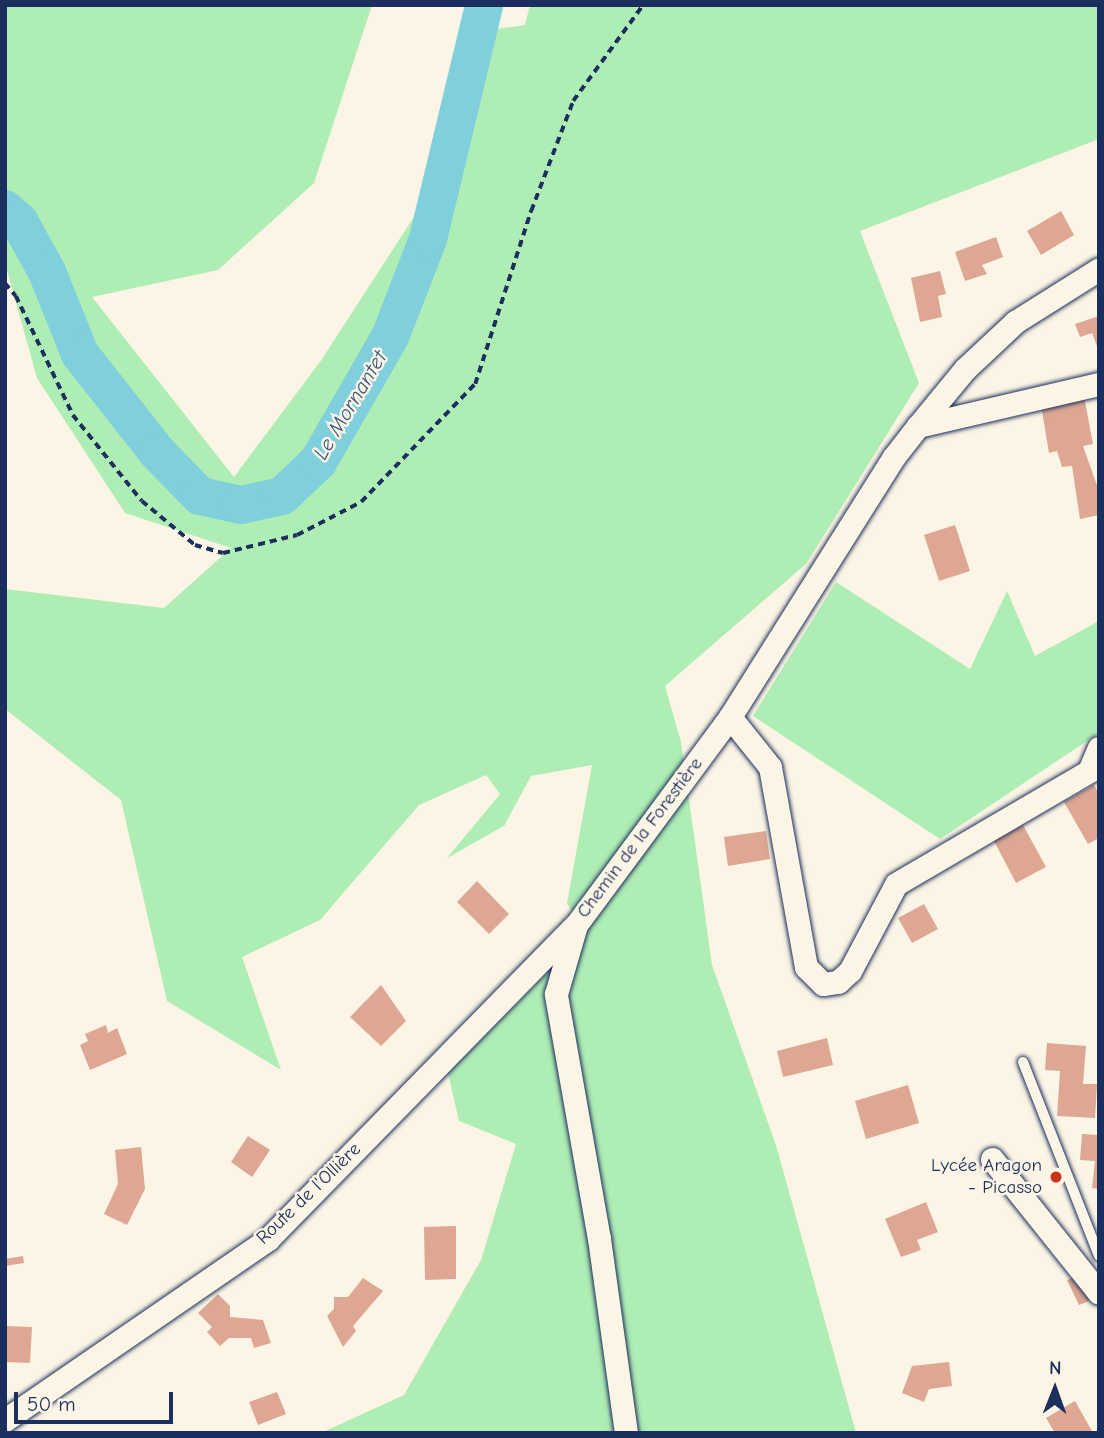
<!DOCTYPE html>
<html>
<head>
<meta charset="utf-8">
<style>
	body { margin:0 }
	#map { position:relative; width:1104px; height:1438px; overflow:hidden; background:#fcf5e5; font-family:"Comic Neue",sans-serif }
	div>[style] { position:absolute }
	.green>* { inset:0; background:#aeedb4 }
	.river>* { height:38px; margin:-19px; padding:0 19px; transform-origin:19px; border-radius:19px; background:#80cfdd }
	.building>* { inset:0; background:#dda793 }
	.path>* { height:3.5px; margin-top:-1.75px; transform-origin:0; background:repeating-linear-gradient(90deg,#1b2f5e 0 7px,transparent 0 12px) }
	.roads { filter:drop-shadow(0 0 2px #1b2f5e) drop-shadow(0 0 2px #1b2f5e) }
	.service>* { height:10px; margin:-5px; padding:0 5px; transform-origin:5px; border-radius:5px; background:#fcf5e5 }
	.minor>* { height:23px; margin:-11.5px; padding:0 11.5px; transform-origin:11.5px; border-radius:11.5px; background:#fcf5e5 }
	.dots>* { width:19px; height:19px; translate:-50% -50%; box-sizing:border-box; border:4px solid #fcf5e5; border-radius:50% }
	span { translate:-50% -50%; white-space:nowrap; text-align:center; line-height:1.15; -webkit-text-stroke:5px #fcf5e5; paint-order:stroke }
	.street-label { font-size:19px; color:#1b2f5e }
	.poi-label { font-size:19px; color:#1b2f5e }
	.right { translate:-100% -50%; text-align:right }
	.water-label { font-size:21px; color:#34577e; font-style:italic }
	.frame { position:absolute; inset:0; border:7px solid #1b2f5e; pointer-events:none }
	.north { position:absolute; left:1020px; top:1354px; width:70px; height:70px; -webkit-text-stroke:5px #fcf5e5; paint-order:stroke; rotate:1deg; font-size:19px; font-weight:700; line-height:28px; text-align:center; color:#1b2f5e }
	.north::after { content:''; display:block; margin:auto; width:24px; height:32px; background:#1b2f5e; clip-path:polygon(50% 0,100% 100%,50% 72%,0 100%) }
	.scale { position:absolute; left:14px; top:1392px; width:159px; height:32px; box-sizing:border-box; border:4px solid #1b2f5e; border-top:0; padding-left:9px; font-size:21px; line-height:24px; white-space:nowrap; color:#1b2f5e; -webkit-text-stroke:5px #fcf5e5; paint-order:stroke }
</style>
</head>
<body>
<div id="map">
	<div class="green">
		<i style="clip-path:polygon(5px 5px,372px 5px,314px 183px,218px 270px,92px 297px,234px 477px,322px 359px,419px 209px,461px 34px,525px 25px,530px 5px,1099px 5px,1099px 139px,860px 231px,919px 383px,806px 564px,665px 686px,681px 742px,712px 965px,776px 1145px,856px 1433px,321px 1433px,404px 1395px,481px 1260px,516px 1144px,459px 1121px,448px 1073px,585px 935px,567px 903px,592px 765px,531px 776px,504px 826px,447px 858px,500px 794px,486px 775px,419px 805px,320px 920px,242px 957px,281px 1070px,167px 1001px,121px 800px,5px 709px,5px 589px,164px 608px,231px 548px,125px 513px,37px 378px,5px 263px)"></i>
		<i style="clip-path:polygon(836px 582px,970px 669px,1007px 591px,1035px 656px,1099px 621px,1099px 733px,940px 839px,753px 716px)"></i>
	</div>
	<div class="river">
		<i style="left:5px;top:209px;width:18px;rotate:41deg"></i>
		<i style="left:19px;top:221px;width:58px;rotate:61.2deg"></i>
		<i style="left:47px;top:272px;width:88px;rotate:68.1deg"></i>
		<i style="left:80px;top:354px;width:126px;rotate:51.8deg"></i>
		<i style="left:158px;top:453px;width:60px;rotate:45.7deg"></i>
		<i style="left:200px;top:496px;width:42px;rotate:12.4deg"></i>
		<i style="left:241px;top:505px;width:42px;rotate:-12.4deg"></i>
		<i style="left:282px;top:496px;width:50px;rotate:-43.4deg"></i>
		<i style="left:318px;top:462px;width:144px;rotate:-60.1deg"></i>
		<i style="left:390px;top:337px;width:105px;rotate:-68.8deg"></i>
		<i style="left:428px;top:239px;width:241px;rotate:-76.5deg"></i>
	</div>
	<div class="building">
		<i style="clip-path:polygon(1061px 211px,1074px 235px,1041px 255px,1027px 231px)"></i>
		<i style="clip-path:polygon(996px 237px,1003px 257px,982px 265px,987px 274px,965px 281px,955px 252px)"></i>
		<i style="clip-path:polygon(940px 271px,946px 294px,938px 296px,942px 317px,920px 322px,911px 278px)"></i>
		<i style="clip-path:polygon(1099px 316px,1099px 349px,1098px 349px,1092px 333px,1080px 337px,1075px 324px)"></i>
		<i style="clip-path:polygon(1084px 396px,1093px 444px,1083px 446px,1099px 491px,1099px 515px,1080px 519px,1072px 466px,1062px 467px,1057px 451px,1049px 453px,1041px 405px)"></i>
		<i style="clip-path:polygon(955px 525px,970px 571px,939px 581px,924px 535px)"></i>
		<i style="clip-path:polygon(1094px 785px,1099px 794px,1099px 838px,1088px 844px,1064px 802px)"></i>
		<i style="clip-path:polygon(1023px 825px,1046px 867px,1016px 883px,994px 841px)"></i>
		<i style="clip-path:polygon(766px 831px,770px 859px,728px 866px,724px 837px)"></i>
		<i style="clip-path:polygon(477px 881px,509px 914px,489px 934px,457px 902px)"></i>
		<i style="clip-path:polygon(924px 904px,938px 929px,912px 943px,898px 918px)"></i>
		<i style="clip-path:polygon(381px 985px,406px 1021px,381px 1046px,350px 1017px)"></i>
		<i style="clip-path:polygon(106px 1025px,108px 1033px,117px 1028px,127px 1054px,90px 1070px,80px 1045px,88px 1041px,85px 1034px)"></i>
		<i style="clip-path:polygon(827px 1038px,833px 1065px,783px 1077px,777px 1051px)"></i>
		<i style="clip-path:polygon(1047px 1043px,1086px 1046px,1083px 1084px,1097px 1084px,1095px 1118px,1057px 1116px,1060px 1071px,1045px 1070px)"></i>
		<i style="clip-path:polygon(908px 1085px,919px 1123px,866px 1139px,855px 1101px)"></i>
		<i style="clip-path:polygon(1082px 1134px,1099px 1135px,1099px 1189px,1092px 1188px,1095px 1161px,1080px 1160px)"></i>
		<i style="clip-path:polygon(248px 1136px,270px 1150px,252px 1177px,231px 1162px)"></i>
		<i style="clip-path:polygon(141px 1147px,145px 1189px,127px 1225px,104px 1214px,118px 1184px,115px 1150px)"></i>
		<i style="clip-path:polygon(926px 1202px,938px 1232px,917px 1240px,921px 1250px,901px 1257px,885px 1219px)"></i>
		<i style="clip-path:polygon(456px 1226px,456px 1279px,425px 1280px,424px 1227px)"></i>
		<i style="clip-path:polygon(23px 1256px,24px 1263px,5px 1266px,5px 1259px)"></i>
		<i style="clip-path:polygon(1077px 1276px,1089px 1301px,1079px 1305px,1067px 1280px)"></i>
		<i style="clip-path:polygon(363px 1278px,383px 1291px,353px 1326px,356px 1331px,343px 1347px,327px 1316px,334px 1309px,334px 1297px,348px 1297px)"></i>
		<i style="clip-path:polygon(218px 1294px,230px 1306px,230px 1317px,263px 1320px,271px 1343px,254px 1348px,251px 1338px,229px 1338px,220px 1346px,207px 1332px,212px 1327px,198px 1313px)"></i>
		<i style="clip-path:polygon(5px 1326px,32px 1327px,30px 1363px,5px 1362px)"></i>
		<i style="clip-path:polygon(949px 1362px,952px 1386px,929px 1389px,924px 1402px,902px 1393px,912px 1366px)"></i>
		<i style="clip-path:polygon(277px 1392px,286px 1414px,258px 1425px,249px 1402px)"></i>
		<i style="clip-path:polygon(1075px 1401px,1093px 1433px,1055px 1433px,1046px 1418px)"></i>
	</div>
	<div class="path">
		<i style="left:5px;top:283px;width:17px;rotate:50deg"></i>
		<i style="left:16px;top:296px;width:132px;rotate:64.4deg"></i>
		<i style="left:73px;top:415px;width:110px;rotate:51.3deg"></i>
		<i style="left:142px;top:501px;width:69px;rotate:39.7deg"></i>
		<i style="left:195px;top:545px;width:29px;rotate:16deg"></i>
		<i style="left:223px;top:553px;width:76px;rotate:-13.7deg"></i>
		<i style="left:297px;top:535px;width:72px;rotate:-27.3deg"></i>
		<i style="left:361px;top:502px;width:164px;rotate:-46deg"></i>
		<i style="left:475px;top:384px;width:182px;rotate:-72.1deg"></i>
		<i style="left:531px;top:211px;width:118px;rotate:-69.1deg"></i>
		<i style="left:573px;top:101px;width:119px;rotate:-53.9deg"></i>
	</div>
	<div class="roads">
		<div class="service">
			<i style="left:1023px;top:1062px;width:208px;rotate:68.6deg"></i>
		</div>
		<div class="minor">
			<i style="left:918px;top:426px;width:186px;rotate:-13.1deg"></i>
			<i style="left:730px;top:717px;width:64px;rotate:51.3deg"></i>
			<i style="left:770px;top:767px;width:203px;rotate:79.8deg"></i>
			<i style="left:806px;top:967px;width:24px;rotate:45deg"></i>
			<i style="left:823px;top:984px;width:15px;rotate:-8deg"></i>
			<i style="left:838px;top:982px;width:16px;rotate:-43deg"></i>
			<i style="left:850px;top:971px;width:98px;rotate:-62.1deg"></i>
			<i style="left:896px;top:884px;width:224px;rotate:-30.3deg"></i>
			<i style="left:1089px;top:771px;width:25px;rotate:-67deg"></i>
			<i style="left:992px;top:1159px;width:171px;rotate:51.4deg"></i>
			<i style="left:5px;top:1420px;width:319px;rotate:-34.5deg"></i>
			<i style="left:268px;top:1239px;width:437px;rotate:-45.6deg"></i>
			<i style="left:626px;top:1433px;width:196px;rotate:-97.9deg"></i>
			<i style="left:599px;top:1239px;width:249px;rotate:-100deg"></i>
			<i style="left:556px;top:994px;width:72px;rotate:-73.8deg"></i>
			<i style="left:576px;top:925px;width:259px;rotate:-53.5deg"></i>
			<i style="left:730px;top:717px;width:306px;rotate:-57.8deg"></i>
			<i style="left:893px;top:458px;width:41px;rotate:-52deg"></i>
			<i style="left:918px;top:426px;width:74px;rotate:-50.5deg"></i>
			<i style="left:965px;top:369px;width:69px;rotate:-43.2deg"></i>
			<i style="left:1015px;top:322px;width:99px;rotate:-32.2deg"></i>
		</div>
	</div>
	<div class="dots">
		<i style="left:1056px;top:1177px;background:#c8321e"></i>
	</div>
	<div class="street-label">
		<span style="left:640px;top:838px;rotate:-53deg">Chemin de la Forestière</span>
		<span style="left:309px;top:1194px;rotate:-44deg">Route de l'Ollière</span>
	</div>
	<div class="poi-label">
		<span class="right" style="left:1042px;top:1177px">Lycée Aragon<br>- Picasso</span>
	</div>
	<div class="water-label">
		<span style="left:350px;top:405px;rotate:-59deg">Le Mornantet</span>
	</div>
	<div class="frame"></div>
	<div class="north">N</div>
	<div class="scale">50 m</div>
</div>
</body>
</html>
